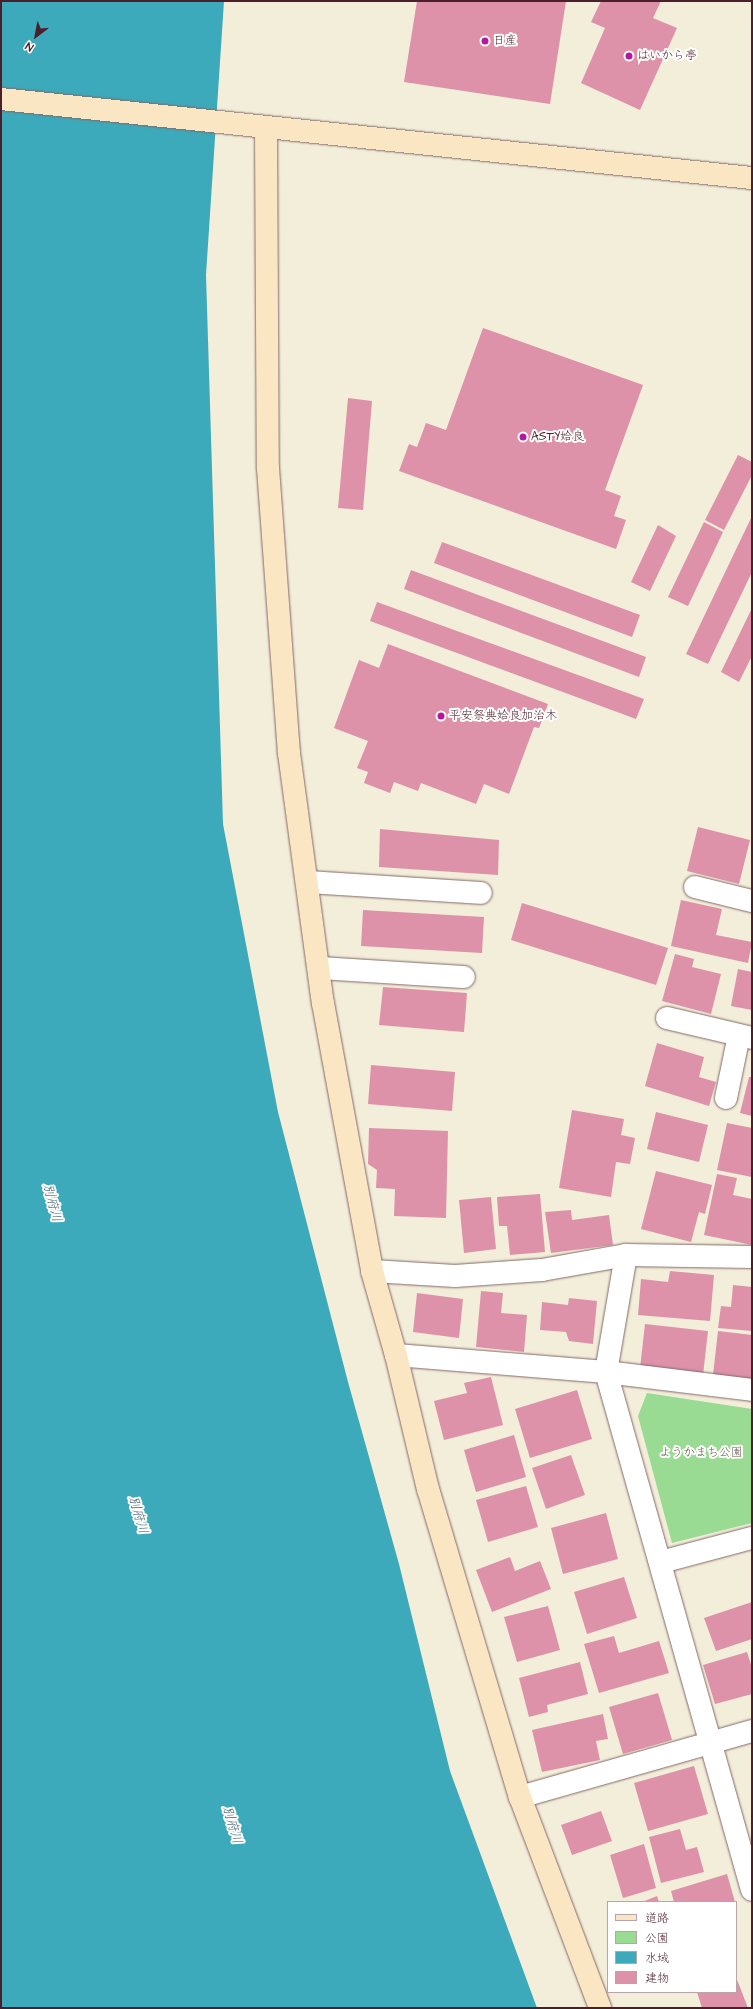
<!DOCTYPE html>
<html>
<head>
<meta charset="utf-8">
<style>
	body { margin:0 }
	#map { position:relative; width:753px; height:2009px; overflow:hidden; background:#f2eeda; font-family:"Architects Daughter","Klee One",sans-serif }
	div>[style] { position:absolute }
	.green>* { inset:0; background:#99db92 }
	.water>* { inset:0; background:#3caaba }
	.building>* { inset:0; background:#dd92aa }
	.roads { filter:drop-shadow(0 0 1px #856768) drop-shadow(0 0 1px #856768) }
	.street>* { height:22px; margin:-11px; padding:0 11px; transform-origin:11px; border-radius:11px; background:#fff }
	.secondary>* { height:22px; margin:-11px; padding:0 11px; transform-origin:11px; border-radius:11px; background:#fbe6c4 }
	.dots>* { width:11px; height:11px; translate:-50% -50%; box-sizing:border-box; border:2px solid #fff; border-radius:50% }
	span { translate:-50% -50%; white-space:nowrap; text-align:center; line-height:1.15; -webkit-text-stroke:4px #fff; paint-order:stroke }
	.poi-label { font-size:12px; color:#4a1f2b }
	.left { translate:0 -50%; text-align:left }
	.park-label { font-size:12px; color:#62574a }
	.water-label { font-size:13px; color:#445e6b; font-style:italic }
	.frame { position:absolute; inset:0; border:2px solid #4a1f2b; pointer-events:none }
	.legend { position:absolute; left:607px; top:1901px; width:130px; height:92px; box-sizing:border-box; background:#fff; border:1px solid #b7a5aa; margin:0; padding:5px 7px; list-style:none; font-size:12px; color:#4a1f2b }
	.legend li { display:flex; align-items:center; gap:8px; height:20px }
	.legend b { width:20px; border:1px solid #b7a5aa }
	.north { position:absolute; left:16px; top:16px; width:40px; height:40px; -webkit-text-stroke:3px #fff; paint-order:stroke; rotate:212deg; font-size:11px; font-weight:700; line-height:16px; text-align:center; color:#4a1f2b }
	.north::after { content:''; display:block; margin:auto; width:14px; height:18px; background:#4a1f2b; clip-path:polygon(50% 0,100% 100%,50% 72%,0 100%) }
</style>
</head>
<body>
<div id="map">
	<div class="green">
		<i style="clip-path:polygon(647px 1393px,752px 1409px,752px 1523px,672px 1543px,638px 1416px)"></i>
	</div>
	<div class="water">
		<i style="clip-path:polygon(1px 1px,224px 1px,206px 275px,223px 824px,278px 1112px,348px 1382px,399px 1564px,450px 1771px,537px 2008px,1px 2008px)"></i>
	</div>
	<div class="building">
		<i style="clip-path:polygon(417px 1px,566px 1px,550px 104px,404px 82px)"></i>
		<i style="clip-path:polygon(601px 1px,661px 1px,653px 18px,677px 28px,640px 110px,581px 83px,605px 28px,591px 22px)"></i>
		<i style="clip-path:polygon(483px 328px,643px 385px,605px 490px,621px 496px,614px 516px,626px 520px,616px 549px,399px 471px,409px 444px,417px 447px,426px 423px,446px 430px)"></i>
		<i style="clip-path:polygon(348px 398px,372px 401px,363px 510px,338px 508px)"></i>
		<i style="clip-path:polygon(738px 455px,752px 462px,752px 475px,724px 530px,705px 520px)"></i>
		<i style="clip-path:polygon(752px 516px,752px 572px,708px 664px,686px 654px)"></i>
		<i style="clip-path:polygon(704px 522px,723px 532px,688px 606px,668px 597px)"></i>
		<i style="clip-path:polygon(658px 525px,676px 536px,650px 591px,631px 582px)"></i>
		<i style="clip-path:polygon(442px 542px,640px 615px,632px 637px,434px 563px)"></i>
		<i style="clip-path:polygon(411px 570px,646px 657px,639px 677px,404px 589px)"></i>
		<i style="clip-path:polygon(377px 602px,644px 699px,636px 719px,370px 621px)"></i>
		<i style="clip-path:polygon(752px 608px,752px 656px,739px 682px,721px 672px)"></i>
		<i style="clip-path:polygon(388px 644px,548px 704px,539px 728px,534px 727px,509px 794px,484px 784px,476px 804px,421px 783px,418px 791px,394px 782px,390px 793px,364px 783px,368px 772px,357px 768px,368px 741px,334px 728px,359px 660px,379px 668px)"></i>
		<i style="clip-path:polygon(698px 827px,750px 840px,739px 884px,687px 871px)"></i>
		<i style="clip-path:polygon(380px 829px,499px 840px,498px 875px,379px 867px)"></i>
		<i style="clip-path:polygon(681px 900px,722px 909px,716px 935px,752px 942px,748px 963px,671px 946px)"></i>
		<i style="clip-path:polygon(522px 903px,668px 948px,656px 985px,511px 940px)"></i>
		<i style="clip-path:polygon(363px 910px,484px 917px,482px 953px,361px 946px)"></i>
		<i style="clip-path:polygon(675px 954px,694px 959px,692px 967px,721px 974px,711px 1014px,662px 1001px)"></i>
		<i style="clip-path:polygon(738px 969px,752px 972px,752px 1010px,731px 1006px)"></i>
		<i style="clip-path:polygon(383px 987px,467px 993px,464px 1032px,379px 1025px)"></i>
		<i style="clip-path:polygon(657px 1043px,704px 1057px,699px 1077px,716px 1082px,709px 1106px,645px 1086px)"></i>
		<i style="clip-path:polygon(371px 1065px,455px 1072px,452px 1111px,368px 1104px)"></i>
		<i style="clip-path:polygon(749px 1077px,752px 1077px,752px 1116px,740px 1113px)"></i>
		<i style="clip-path:polygon(572px 1110px,624px 1119px,621px 1135px,635px 1138px,630px 1164px,616px 1162px,611px 1197px,559px 1188px)"></i>
		<i style="clip-path:polygon(656px 1112px,708px 1125px,699px 1162px,647px 1149px)"></i>
		<i style="clip-path:polygon(727px 1123px,752px 1128px,752px 1177px,717px 1170px)"></i>
		<i style="clip-path:polygon(369px 1128px,448px 1131px,446px 1218px,394px 1216px,395px 1189px,376px 1188px,377px 1170px,368px 1164px)"></i>
		<i style="clip-path:polygon(656px 1171px,712px 1185px,705px 1214px,699px 1212px,691px 1242px,641px 1229px)"></i>
		<i style="clip-path:polygon(717px 1174px,737px 1178px,733px 1195px,752px 1199px,752px 1245px,704px 1235px)"></i>
		<i style="clip-path:polygon(540px 1194px,545px 1252px,510px 1255px,507px 1226px,499px 1226px,497px 1197px)"></i>
		<i style="clip-path:polygon(491px 1197px,496px 1249px,464px 1253px,459px 1200px)"></i>
		<i style="clip-path:polygon(571px 1210px,572px 1220px,609px 1215px,613px 1245px,551px 1253px,545px 1212px)"></i>
		<i style="clip-path:polygon(670px 1271px,714px 1275px,710px 1321px,638px 1315px,641px 1279px,668px 1282px)"></i>
		<i style="clip-path:polygon(733px 1285px,752px 1287px,752px 1331px,718px 1328px,721px 1306px,731px 1307px)"></i>
		<i style="clip-path:polygon(481px 1291px,503px 1293px,501px 1313px,527px 1315px,524px 1352px,476px 1347px)"></i>
		<i style="clip-path:polygon(417px 1293px,463px 1299px,459px 1338px,413px 1332px)"></i>
		<i style="clip-path:polygon(569px 1298px,597px 1301px,593px 1344px,569px 1341px,566px 1332px,540px 1330px,542px 1302px,568px 1305px)"></i>
		<i style="clip-path:polygon(645px 1324px,708px 1331px,703px 1375px,640px 1368px)"></i>
		<i style="clip-path:polygon(718px 1331px,752px 1335px,752px 1380px,713px 1375px)"></i>
		<i style="clip-path:polygon(491px 1377px,503px 1425px,444px 1440px,434px 1401px,467px 1393px,464px 1383px)"></i>
		<i style="clip-path:polygon(577px 1390px,592px 1439px,530px 1458px,515px 1409px)"></i>
		<i style="clip-path:polygon(514px 1435px,526px 1477px,476px 1492px,464px 1450px)"></i>
		<i style="clip-path:polygon(571px 1455px,585px 1495px,546px 1509px,532px 1468px)"></i>
		<i style="clip-path:polygon(526px 1486px,538px 1527px,488px 1542px,476px 1500px)"></i>
		<i style="clip-path:polygon(606px 1513px,618px 1559px,563px 1574px,551px 1528px)"></i>
		<i style="clip-path:polygon(510px 1557px,515px 1571px,540px 1561px,551px 1589px,492px 1612px,476px 1570px)"></i>
		<i style="clip-path:polygon(624px 1577px,637px 1618px,587px 1634px,574px 1592px)"></i>
		<i style="clip-path:polygon(752px 1602px,752px 1639px,716px 1651px,704px 1618px)"></i>
		<i style="clip-path:polygon(548px 1606px,560px 1650px,517px 1662px,504px 1617px)"></i>
		<i style="clip-path:polygon(614px 1636px,619px 1653px,659px 1641px,669px 1673px,599px 1693px,584px 1644px)"></i>
		<i style="clip-path:polygon(747px 1652px,752px 1668px,752px 1694px,715px 1704px,703px 1665px)"></i>
		<i style="clip-path:polygon(580px 1662px,588px 1694px,547px 1705px,548px 1712px,529px 1717px,519px 1678px)"></i>
		<i style="clip-path:polygon(658px 1693px,672px 1740px,623px 1754px,609px 1707px)"></i>
		<i style="clip-path:polygon(603px 1714px,608px 1739px,596px 1741px,600px 1760px,542px 1772px,532px 1730px)"></i>
		<i style="clip-path:polygon(694px 1766px,708px 1814px,648px 1831px,634px 1783px)"></i>
		<i style="clip-path:polygon(601px 1811px,612px 1841px,572px 1855px,561px 1825px)"></i>
		<i style="clip-path:polygon(680px 1829px,686px 1850px,697px 1847px,704px 1872px,661px 1883px,649px 1837px)"></i>
		<i style="clip-path:polygon(644px 1844px,656px 1888px,623px 1898px,610px 1855px)"></i>
		<i style="clip-path:polygon(727px 1874px,735px 1902px,674px 1902px,671px 1891px)"></i>
		<i style="clip-path:polygon(657px 1896px,659px 1902px,642px 1902px)"></i>
		<i style="clip-path:polygon(736px 1977px,748px 2008px,702px 2008px,697px 1992px,736px 1992px)"></i>
	</div>
	<div class="roads">
		<div class="street">
			<i style="left:307px;top:882px;width:174px;rotate:3.6deg"></i>
			<i style="left:695px;top:887px;width:59px;rotate:13.8deg"></i>
			<i style="left:319px;top:968px;width:145px;rotate:3.6deg"></i>
			<i style="left:667px;top:1018px;width:87px;rotate:13.2deg"></i>
			<i style="left:726px;top:1098px;width:64px;rotate:-78.3deg"></i>
			<i style="left:626px;top:1255px;width:119px;rotate:99.7deg"></i>
			<i style="left:606px;top:1372px;width:538px;rotate:74.26deg"></i>
			<i style="left:372px;top:1271px;width:83px;rotate:3.4deg"></i>
			<i style="left:455px;top:1276px;width:87px;rotate:-3.9deg"></i>
			<i style="left:542px;top:1270px;width:85px;rotate:-10.1deg"></i>
			<i style="left:626px;top:1255px;width:126px;rotate:0.9deg"></i>
			<i style="left:396px;top:1355px;width:211px;rotate:4.6deg"></i>
			<i style="left:606px;top:1372px;width:147px;rotate:7deg"></i>
			<i style="left:661px;top:1562px;width:94px;rotate:-14.8deg"></i>
			<i style="left:520px;top:1797px;width:241px;rotate:-15.9deg"></i>
		</div>
		<div class="secondary">
			<i style="left:1px;top:99px;width:755px;rotate:6.01deg"></i>
			<i style="left:266px;top:127px;width:341px;rotate:89.7deg"></i>
			<i style="left:268px;top:468px;width:286px;rotate:85.8deg"></i>
			<i style="left:289px;top:753px;width:252px;rotate:82.3deg"></i>
			<i style="left:323px;top:1003px;width:272px;rotate:79.6deg"></i>
			<i style="left:372px;top:1271px;width:87px;rotate:74.1deg"></i>
			<i style="left:396px;top:1355px;width:138px;rotate:76.6deg"></i>
			<i style="left:428px;top:1489px;width:321px;rotate:73.4deg"></i>
			<i style="left:520px;top:1797px;width:226px;rotate:69.2deg"></i>
		</div>
	</div>
	<div class="dots">
		<i style="left:485px;top:41px;background:#b5179e"></i>
		<i style="left:629px;top:56px;background:#b5179e"></i>
		<i style="left:523px;top:437px;background:#b5179e"></i>
		<i style="left:441px;top:716px;background:#b5179e"></i>
	</div>
	<div class="poi-label">
		<span class="left" style="left:493px;top:41px">日産</span>
		<span class="left" style="left:637px;top:56px">はいから亭</span>
		<span class="left" style="left:531px;top:437px">ASTY姶良</span>
		<span class="left" style="left:449px;top:716px">平安祭典姶良加治木</span>
	</div>
	<div class="park-label">
		<span style="left:701px;top:1453px">ようかまち公園</span>
	</div>
	<div class="water-label">
		<span style="left:52px;top:1203px;rotate:75deg">別府川</span>
		<span style="left:138px;top:1515px;rotate:73deg">別府川</span>
		<span style="left:232px;top:1825px;rotate:73deg">別府川</span>
	</div>
	<div class="frame"></div>
	<ul class="legend">
	<li><b style="height:5px;background:#fbe6c4"></b>道路</li>
	<li><b style="height:11px;background:#99db92"></b>公園</li>
	<li><b style="height:11px;background:#3caaba"></b>水域</li>
	<li><b style="height:11px;background:#dd92aa"></b>建物</li>
	</ul>
	<div class="north">N</div>
</div>
</body>
</html>
